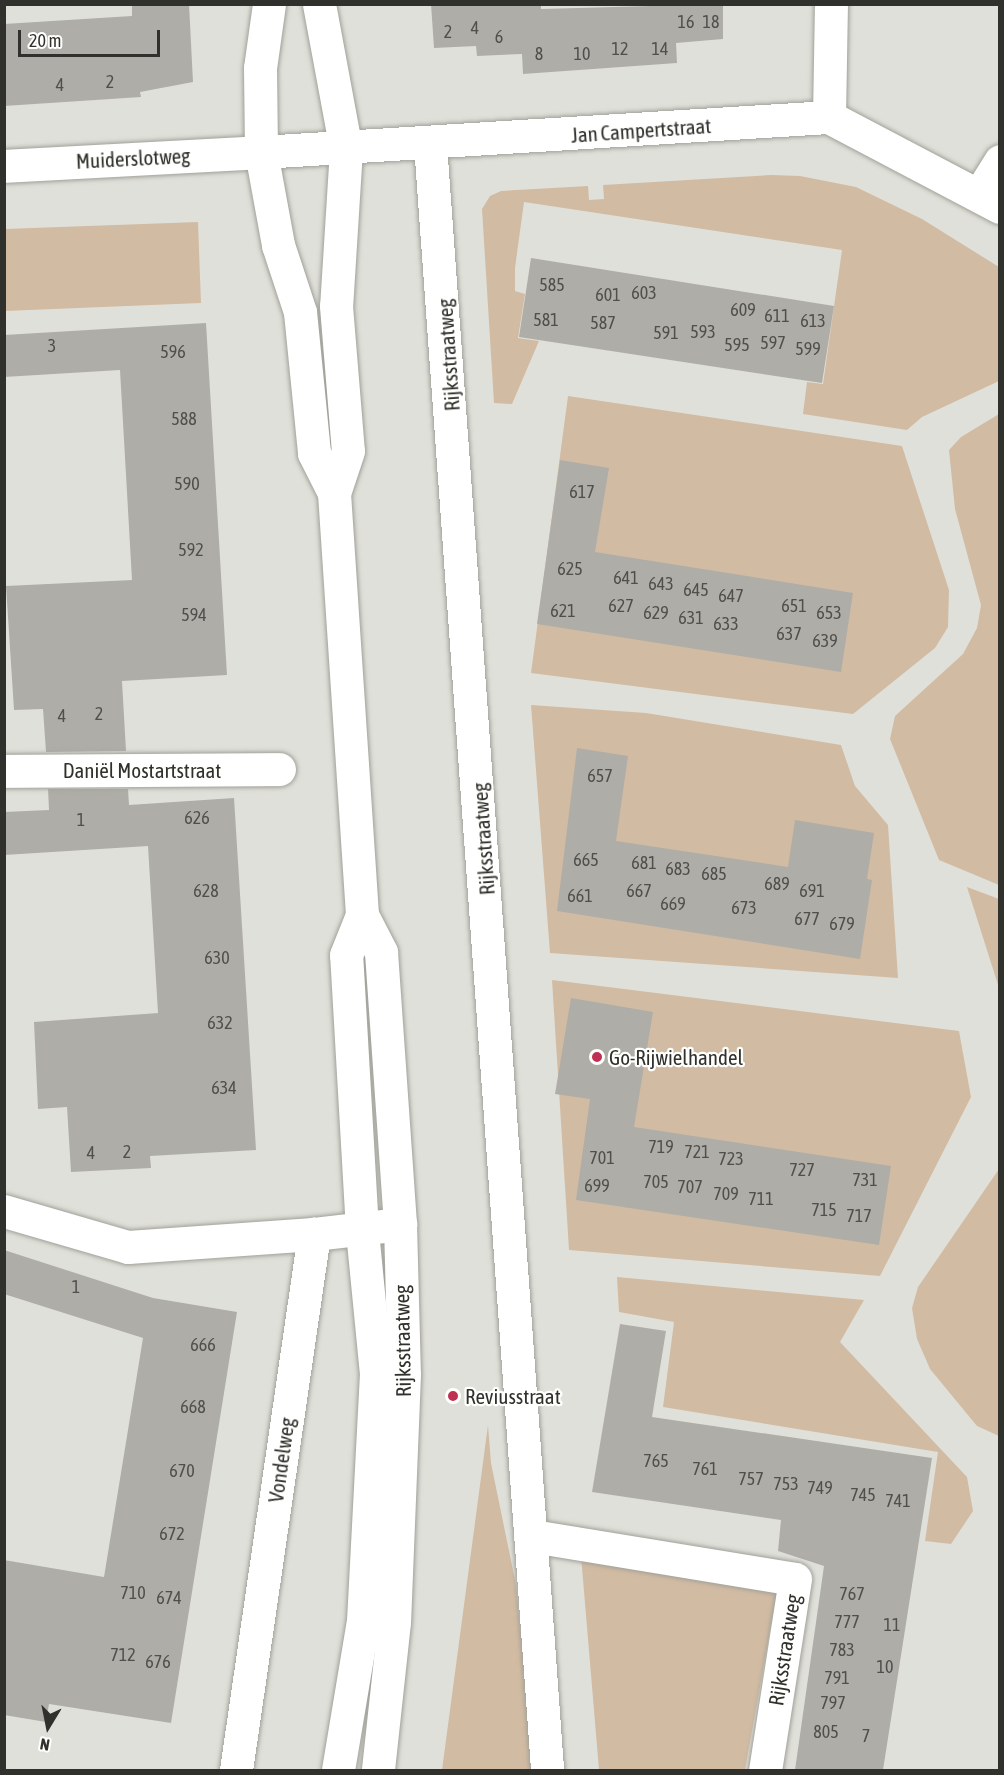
<!DOCTYPE html>
<html>
<head>
<meta charset="utf-8">
<style>
	body { margin:0 }
	#map { position:relative; width:1004px; height:1775px; overflow:hidden; background:#e0e0da; font-family:"Asap Condensed",sans-serif }
	div>[style] { position:absolute }
	.green>* { inset:0; background:#d2bba3 }
	.building>* { inset:0; background:#afada7 }
	.roads { filter:drop-shadow(0 0 2px #a1a19a) drop-shadow(0 0 2px #a1a19a) }
	.street>* { height:33px; margin:-16.5px; padding:0 16.5px; transform-origin:16.5px; border-radius:16.5px; background:#fff }
	.secondary>* { height:33px; margin:-16.5px; padding:0 16.5px; transform-origin:16.5px; border-radius:16.5px; background:#fff }
	.dots>* { width:16px; height:16px; translate:-50% -50%; box-sizing:border-box; border:3px solid #fffffe; border-radius:50% }
	span { translate:-50% -50%; white-space:nowrap; text-align:center; line-height:1.15; -webkit-text-stroke:4.5px #fffffe; paint-order:stroke }
	.number-label { font-size:18px; color:#504f4c }
	.number-label span { -webkit-text-stroke-width:0 }
	.street-label { font-size:21px; color:#30302d }
	.poi-label { font-size:21px; color:#30302d }
	.left { translate:0 -50%; text-align:left }
	.frame { position:absolute; inset:0; border:6px solid #30302d; pointer-events:none }
	.north { position:absolute; left:18px; top:1697px; width:60px; height:60px; -webkit-text-stroke:4px #fffffe; paint-order:stroke; rotate:190deg; font-size:16px; font-weight:700; line-height:24px; text-align:center; color:#30302d }
	.north::after { content:''; display:block; margin:auto; width:21px; height:27px; background:#30302d; clip-path:polygon(50% 0,100% 100%,50% 72%,0 100%) }
	.scale { position:absolute; left:18px; top:30px; width:142px; height:27px; box-sizing:border-box; border:3px solid #30302d; border-top:0; padding-left:8px; font-size:18px; line-height:21px; white-space:nowrap; color:#30302d; -webkit-text-stroke:4px #fffffe; paint-order:stroke }
</style>
</head>
<body>
<div id="map">
	<div class="green">
		<i style="clip-path:polygon(771px 175px,800px 176px,856px 187px,922px 219px,999px 267px,999px 381px,922px 417px,907px 430px,803px 414px,807px 382px,823px 384px,842px 250px,524px 202px,515px 268px,515px 291px,525px 294px,518px 338px,539px 341px,512px 404px,494px 403px,482px 209px,490px 196px,501px 191px,588px 186px,589px 200px,604px 199px,603px 185px)"></i>
		<i style="clip-path:polygon(198px 222px,201px 303px,5px 311px,5px 229px)"></i>
		<i style="clip-path:polygon(568px 396px,902px 446px,949px 590px,948px 627px,935px 648px,853px 714px,531px 673px)"></i>
		<i style="clip-path:polygon(999px 414px,999px 885px,939px 860px,890px 739px,895px 716px,963px 654px,977px 628px,981px 605px,955px 509px,949px 450px,961px 437px)"></i>
		<i style="clip-path:polygon(531px 705px,646px 713px,841px 745px,855px 786px,888px 825px,898px 978px,550px 953px)"></i>
		<i style="clip-path:polygon(967px 887px,999px 899px,999px 988px)"></i>
		<i style="clip-path:polygon(552px 980px,959px 1031px,971px 1097px,880px 1276px,569px 1250px)"></i>
		<i style="clip-path:polygon(999px 1169px,999px 1436px,977px 1426px,930px 1369px,917px 1339px,912px 1308px,918px 1287px)"></i>
		<i style="clip-path:polygon(617px 1277px,864px 1300px,840px 1342px,967px 1477px,973px 1511px,951px 1544px,925px 1541px,938px 1452px,663px 1407px,674px 1322px,619px 1312px)"></i>
		<i style="clip-path:polygon(488px 1425px,491px 1463px,516px 1585px,534px 1770px,442px 1770px)"></i>
		<i style="clip-path:polygon(581px 1556px,777px 1592px,745px 1770px,599px 1770px)"></i>
	</div>
	<div class="building">
		<i style="clip-path:polygon(132px 4px,189px 4px,193px 82px,140px 92px,141px 97px,4px 106px,4px 24px,132px 16px)"></i>
		<i style="clip-path:polygon(431px 4px,541px 4px,541px 9px,723px 4px,723px 39px,676px 43px,677px 63px,523px 74px,522px 54px,477px 56px,476px 46px,434px 48px)"></i>
		<i style="clip-path:polygon(531px 258px,834px 306px,822px 383px,519px 337px)"></i>
		<i style="clip-path:polygon(206px 323px,227px 675px,122px 681px,126px 751px,46px 752px,43px 709px,14px 710px,6px 586px,132px 580px,120px 370px,4px 377px,4px 335px)"></i>
		<i style="clip-path:polygon(560px 460px,609px 468px,595px 552px,853px 593px,841px 672px,537px 624px)"></i>
		<i style="clip-path:polygon(577px 748px,628px 756px,616px 841px,788px 867px,795px 820px,874px 833px,867px 879px,872px 880px,860px 959px,557px 911px)"></i>
		<i style="clip-path:polygon(48px 789px,128px 789px,129px 805px,234px 798px,256px 1150px,150px 1156px,151px 1168px,71px 1172px,67px 1107px,38px 1109px,34px 1022px,158px 1013px,148px 846px,4px 855px,4px 812px,49px 810px)"></i>
		<i style="clip-path:polygon(571px 998px,653px 1012px,634px 1127px,891px 1166px,879px 1245px,576px 1200px,590px 1099px,555px 1094px)"></i>
		<i style="clip-path:polygon(4px 1250px,153px 1298px,237px 1312px,171px 1723px,49px 1704px,46px 1722px,4px 1715px,4px 1560px,104px 1577px,143px 1338px,4px 1294px)"></i>
		<i style="clip-path:polygon(620px 1324px,666px 1331px,652px 1417px,932px 1458px,883px 1770px,795px 1770px,824px 1566px,778px 1551px,781px 1520px,592px 1492px)"></i>
	</div>
	<div class="roads">
		<div class="street">
			<i style="left:829px;top:117px;width:113px;rotate:-89deg"></i>
			<i style="left:430px;top:144px;width:1630px;rotate:85.88deg"></i>
			<i style="left:4px;top:166px;width:257px;rotate:-3.1deg"></i>
			<i style="left:979px;top:195px;width:40px;rotate:-58deg"></i>
			<i style="left:4px;top:771px;width:275px;rotate:-0.4deg"></i>
			<i style="left:4px;top:1211px;width:129px;rotate:16.2deg"></i>
			<i style="left:128px;top:1247px;width:186px;rotate:-4deg"></i>
			<i style="left:314px;top:1234px;width:87px;rotate:-6.6deg"></i>
			<i style="left:532px;top:1536px;width:266px;rotate:9.3deg"></i>
			<i style="left:795px;top:1579px;width:193px;rotate:98.9deg"></i>
			<i style="left:236px;top:1770px;width:542px;rotate:-81.72deg"></i>
		</div>
		<div class="secondary">
			<i style="left:269px;top:4px;width:65px;rotate:98deg"></i>
			<i style="left:260px;top:68px;width:84px;rotate:89.3deg"></i>
			<i style="left:261px;top:152px;width:95px;rotate:79.6deg"></i>
			<i style="left:278px;top:245px;width:71px;rotate:71.8deg"></i>
			<i style="left:300px;top:312px;width:142px;rotate:84.3deg"></i>
			<i style="left:314px;top:453px;width:45px;rotate:63.4deg"></i>
			<i style="left:319px;top:4px;width:147px;rotate:79.5deg"></i>
			<i style="left:346px;top:149px;width:157px;rotate:93.6deg"></i>
			<i style="left:336px;top:306px;width:145px;rotate:85.3deg"></i>
			<i style="left:348px;top:451px;width:44px;rotate:108.4deg"></i>
			<i style="left:334px;top:493px;width:423px;rotate:86.2deg"></i>
			<i style="left:362px;top:915px;width:42px;rotate:62.8deg"></i>
			<i style="left:381px;top:952px;width:273px;rotate:86deg"></i>
			<i style="left:400px;top:1224px;width:150px;rotate:88.5deg"></i>
			<i style="left:404px;top:1374px;width:248px;rotate:92.3deg"></i>
			<i style="left:394px;top:1622px;width:149px;rotate:96.2deg"></i>
			<i style="left:261px;top:152px;width:569px;rotate:-3.53deg"></i>
			<i style="left:829px;top:117px;width:193px;rotate:27.8deg"></i>
			<i style="left:338px;top:1770px;width:151px;rotate:-80.5deg"></i>
			<i style="left:363px;top:1621px;width:247px;rotate:-87deg"></i>
			<i style="left:376px;top:1374px;width:145px;rotate:-95.6deg"></i>
			<i style="left:362px;top:1230px;width:275px;rotate:-93.3deg"></i>
			<i style="left:346px;top:955px;width:43px;rotate:-68.2deg"></i>
		</div>
	</div>
	<div class="dots">
		<i style="left:597px;top:1057px;background:#c03052"></i>
		<i style="left:453px;top:1396px;background:#c03052"></i>
	</div>
	<div class="number-label">
		<span style="left:686px;top:22px">16</span>
		<span style="left:711px;top:22px">18</span>
		<span style="left:475px;top:28px">4</span>
		<span style="left:448px;top:32px">2</span>
		<span style="left:499px;top:37px">6</span>
		<span style="left:620px;top:49px">12</span>
		<span style="left:660px;top:49px">14</span>
		<span style="left:539px;top:54px">8</span>
		<span style="left:582px;top:54px">10</span>
		<span style="left:110px;top:82px">2</span>
		<span style="left:60px;top:85px">4</span>
		<span style="left:552px;top:285px">585</span>
		<span style="left:644px;top:293px">603</span>
		<span style="left:608px;top:295px">601</span>
		<span style="left:743px;top:310px">609</span>
		<span style="left:777px;top:316px">611</span>
		<span style="left:546px;top:320px">581</span>
		<span style="left:813px;top:321px">613</span>
		<span style="left:603px;top:323px">587</span>
		<span style="left:703px;top:332px">593</span>
		<span style="left:666px;top:333px">591</span>
		<span style="left:773px;top:343px">597</span>
		<span style="left:737px;top:345px">595</span>
		<span style="left:52px;top:346px">3</span>
		<span style="left:808px;top:349px">599</span>
		<span style="left:173px;top:352px">596</span>
		<span style="left:184px;top:419px">588</span>
		<span style="left:187px;top:484px">590</span>
		<span style="left:582px;top:492px">617</span>
		<span style="left:191px;top:550px">592</span>
		<span style="left:570px;top:569px">625</span>
		<span style="left:626px;top:578px">641</span>
		<span style="left:661px;top:584px">643</span>
		<span style="left:696px;top:590px">645</span>
		<span style="left:731px;top:596px">647</span>
		<span style="left:621px;top:606px">627</span>
		<span style="left:794px;top:606px">651</span>
		<span style="left:563px;top:611px">621</span>
		<span style="left:656px;top:613px">629</span>
		<span style="left:829px;top:613px">653</span>
		<span style="left:194px;top:615px">594</span>
		<span style="left:691px;top:618px">631</span>
		<span style="left:726px;top:624px">633</span>
		<span style="left:789px;top:634px">637</span>
		<span style="left:825px;top:641px">639</span>
		<span style="left:99px;top:714px">2</span>
		<span style="left:62px;top:716px">4</span>
		<span style="left:600px;top:776px">657</span>
		<span style="left:197px;top:818px">626</span>
		<span style="left:81px;top:820px">1</span>
		<span style="left:586px;top:860px">665</span>
		<span style="left:644px;top:863px">681</span>
		<span style="left:678px;top:869px">683</span>
		<span style="left:714px;top:874px">685</span>
		<span style="left:777px;top:884px">689</span>
		<span style="left:206px;top:891px">628</span>
		<span style="left:639px;top:891px">667</span>
		<span style="left:812px;top:891px">691</span>
		<span style="left:580px;top:896px">661</span>
		<span style="left:673px;top:904px">669</span>
		<span style="left:744px;top:908px">673</span>
		<span style="left:807px;top:919px">677</span>
		<span style="left:842px;top:924px">679</span>
		<span style="left:217px;top:958px">630</span>
		<span style="left:220px;top:1023px">632</span>
		<span style="left:224px;top:1088px">634</span>
		<span style="left:661px;top:1147px">719</span>
		<span style="left:127px;top:1152px">2</span>
		<span style="left:697px;top:1152px">721</span>
		<span style="left:91px;top:1153px">4</span>
		<span style="left:602px;top:1158px">701</span>
		<span style="left:731px;top:1159px">723</span>
		<span style="left:802px;top:1170px">727</span>
		<span style="left:865px;top:1180px">731</span>
		<span style="left:656px;top:1182px">705</span>
		<span style="left:597px;top:1186px">699</span>
		<span style="left:690px;top:1187px">707</span>
		<span style="left:726px;top:1194px">709</span>
		<span style="left:761px;top:1199px">711</span>
		<span style="left:824px;top:1210px">715</span>
		<span style="left:859px;top:1216px">717</span>
		<span style="left:76px;top:1287px">1</span>
		<span style="left:203px;top:1345px">666</span>
		<span style="left:193px;top:1407px">668</span>
		<span style="left:656px;top:1461px">765</span>
		<span style="left:705px;top:1469px">761</span>
		<span style="left:182px;top:1471px">670</span>
		<span style="left:751px;top:1479px">757</span>
		<span style="left:786px;top:1484px">753</span>
		<span style="left:820px;top:1488px">749</span>
		<span style="left:863px;top:1495px">745</span>
		<span style="left:898px;top:1501px">741</span>
		<span style="left:172px;top:1534px">672</span>
		<span style="left:133px;top:1593px">710</span>
		<span style="left:852px;top:1594px">767</span>
		<span style="left:169px;top:1598px">674</span>
		<span style="left:847px;top:1622px">777</span>
		<span style="left:892px;top:1625px">11</span>
		<span style="left:842px;top:1650px">783</span>
		<span style="left:123px;top:1655px">712</span>
		<span style="left:158px;top:1662px">676</span>
		<span style="left:885px;top:1667px">10</span>
		<span style="left:837px;top:1678px">791</span>
		<span style="left:833px;top:1703px">797</span>
		<span style="left:826px;top:1732px">805</span>
		<span style="left:866px;top:1736px">7</span>
	</div>
	<div class="street-label">
		<span style="left:641px;top:130px;rotate:-4deg">Jan Campertstraat</span>
		<span style="left:133px;top:158px;rotate:-3deg">Muiderslotweg</span>
		<span style="left:448px;top:355px;rotate:-94deg">Rijksstraatweg</span>
		<span style="left:142px;top:770px">Daniël Mostartstraat</span>
		<span style="left:483px;top:839px;rotate:-94deg">Rijksstraatweg</span>
		<span style="left:402px;top:1341px;rotate:-91deg">Rijksstraatweg</span>
		<span style="left:281px;top:1460px;rotate:-82deg">Vondelweg</span>
		<span style="left:784px;top:1650px;rotate:-81deg">Rijksstraatweg</span>
	</div>
	<div class="poi-label">
		<span class="left" style="left:609px;top:1057px">Go-Rijwielhandel</span>
		<span class="left" style="left:465px;top:1396px">Reviusstraat</span>
	</div>
	<div class="frame"></div>
	<div class="north">N</div>
	<div class="scale">20 m</div>
</div>
</body>
</html>
